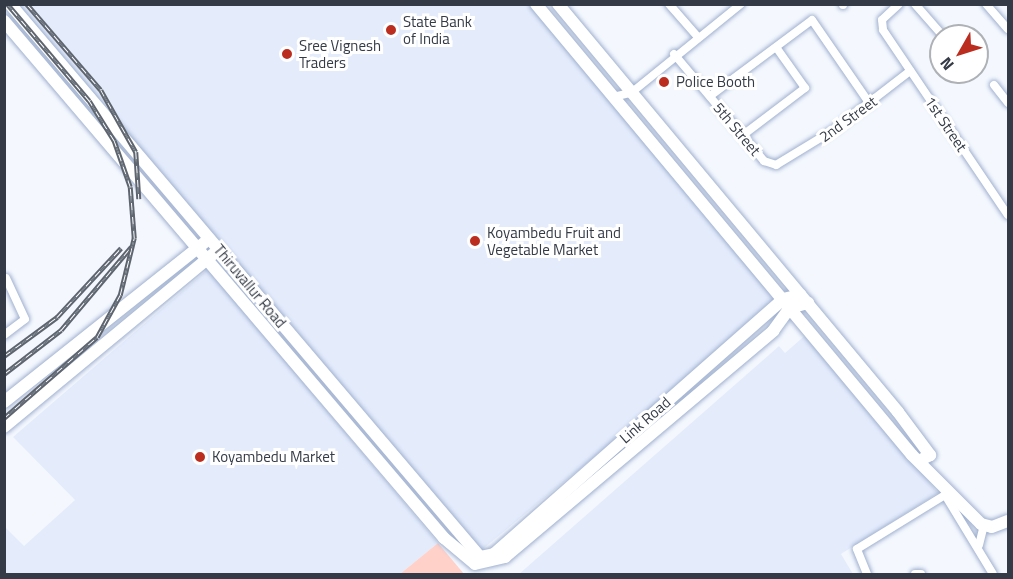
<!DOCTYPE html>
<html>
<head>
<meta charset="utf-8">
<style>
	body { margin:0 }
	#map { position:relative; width:1013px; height:579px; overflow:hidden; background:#f4f8fe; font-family:"Titillium Web",sans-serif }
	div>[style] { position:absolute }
	.built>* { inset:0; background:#e4ecfc }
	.green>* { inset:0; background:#ffd1c9 }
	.roads { filter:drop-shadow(0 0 2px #9fb0cf) drop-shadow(0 0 2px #9fb0cf) }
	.street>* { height:8px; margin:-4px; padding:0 4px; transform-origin:4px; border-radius:4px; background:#fff }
	.secondary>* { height:12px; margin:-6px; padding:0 6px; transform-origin:6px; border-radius:6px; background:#fff }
	.rail>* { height:4.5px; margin-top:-2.25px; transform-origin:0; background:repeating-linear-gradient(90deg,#fff 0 7px,#5e656f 0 14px); box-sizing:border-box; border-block:2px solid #5e656f }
	.dots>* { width:16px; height:16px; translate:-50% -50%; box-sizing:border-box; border:3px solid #fff; border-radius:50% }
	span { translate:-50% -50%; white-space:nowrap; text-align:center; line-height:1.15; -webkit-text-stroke:6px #fff; paint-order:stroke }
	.poi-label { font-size:15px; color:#343b47 }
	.left { translate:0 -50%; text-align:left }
	.street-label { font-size:15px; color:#343b47 }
	.frame { position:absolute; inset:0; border:6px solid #343b47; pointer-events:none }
	.north { position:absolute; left:929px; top:24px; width:60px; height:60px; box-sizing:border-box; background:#fff; border:2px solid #aeb1b5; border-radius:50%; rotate:231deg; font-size:16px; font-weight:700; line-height:24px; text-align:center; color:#343b47 }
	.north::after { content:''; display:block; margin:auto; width:21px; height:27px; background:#ba2d1f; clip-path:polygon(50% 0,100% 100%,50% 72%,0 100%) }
</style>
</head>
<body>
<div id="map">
	<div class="built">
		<i style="clip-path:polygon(15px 5px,534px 5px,783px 301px,479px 552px)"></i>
		<i style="clip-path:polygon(208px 269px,438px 543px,400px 574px,5px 574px,4px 526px,24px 546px,75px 500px,13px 437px)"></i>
		<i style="clip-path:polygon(809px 332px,938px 493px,841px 554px,853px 574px,519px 574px,779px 346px,785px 353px)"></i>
	</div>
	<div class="green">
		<i style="clip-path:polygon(438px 543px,464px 574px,400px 574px)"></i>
	</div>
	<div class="roads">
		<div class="street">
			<i style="left:669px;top:4px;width:43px;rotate:48.8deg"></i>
			<i style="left:843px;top:4px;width:1px;rotate:90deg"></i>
			<i style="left:899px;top:4px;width:23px;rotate:137deg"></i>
			<i style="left:882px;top:20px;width:10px;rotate:84deg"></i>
			<i style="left:883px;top:30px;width:223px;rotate:56deg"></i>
			<i style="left:915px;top:4px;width:43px;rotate:48.8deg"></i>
			<i style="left:986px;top:4px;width:33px;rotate:49deg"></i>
			<i style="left:674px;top:54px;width:140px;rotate:49.9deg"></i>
			<i style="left:764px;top:161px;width:13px;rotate:18deg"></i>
			<i style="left:776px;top:165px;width:69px;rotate:-31.4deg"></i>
			<i style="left:835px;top:129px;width:95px;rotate:-37.7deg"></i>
			<i style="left:994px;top:85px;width:23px;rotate:52deg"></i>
			<i style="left:710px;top:96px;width:127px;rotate:-36.7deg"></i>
			<i style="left:812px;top:20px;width:102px;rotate:55.4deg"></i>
			<i style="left:613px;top:97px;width:18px;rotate:-13deg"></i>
			<i style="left:631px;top:93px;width:141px;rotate:-39deg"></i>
			<i style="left:743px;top:135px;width:78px;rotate:-37.2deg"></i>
			<i style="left:805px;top:88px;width:50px;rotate:-125.3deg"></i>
			<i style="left:4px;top:335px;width:26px;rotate:-37deg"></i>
			<i style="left:25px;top:319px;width:45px;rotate:-114.9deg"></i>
			<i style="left:979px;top:545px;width:21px;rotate:-76deg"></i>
			<i style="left:867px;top:574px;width:27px;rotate:-112deg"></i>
			<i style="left:857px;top:549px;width:103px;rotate:-31.5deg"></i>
			<i style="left:945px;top:495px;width:92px;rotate:58.7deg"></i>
			<i style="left:915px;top:574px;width:6px"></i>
		</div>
		<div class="secondary">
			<i style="left:10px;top:4px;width:726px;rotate:49.64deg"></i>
			<i style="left:480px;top:557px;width:14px;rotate:-12deg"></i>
			<i style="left:494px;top:554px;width:385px;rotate:-41.4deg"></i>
			<i style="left:783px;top:299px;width:18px;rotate:-13deg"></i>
			<i style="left:536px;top:4px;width:587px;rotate:50.18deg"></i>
			<i style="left:912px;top:455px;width:98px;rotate:45deg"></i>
			<i style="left:981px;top:524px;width:11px;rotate:15deg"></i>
			<i style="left:992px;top:527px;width:17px;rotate:-21deg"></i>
			<i style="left:558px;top:4px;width:531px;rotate:50.19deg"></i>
			<i style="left:898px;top:412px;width:54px;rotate:53.3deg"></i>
			<i style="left:930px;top:455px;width:10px;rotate:151deg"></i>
			<i style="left:4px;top:21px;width:679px;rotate:49.6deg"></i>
			<i style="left:444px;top:538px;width:40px;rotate:40deg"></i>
			<i style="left:475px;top:564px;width:31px;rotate:-13deg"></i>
			<i style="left:505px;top:557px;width:351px;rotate:-40.1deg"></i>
			<i style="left:773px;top:331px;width:29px;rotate:-54deg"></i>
			<i style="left:790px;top:308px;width:19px;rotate:-16deg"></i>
			<i style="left:4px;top:402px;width:256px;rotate:-38.5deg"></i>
			<i style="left:4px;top:427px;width:271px;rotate:-39.6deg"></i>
		</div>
	</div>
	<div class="rail">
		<i style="left:27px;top:4px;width:113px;rotate:49.3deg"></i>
		<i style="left:101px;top:90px;width:71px;rotate:60.6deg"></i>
		<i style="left:136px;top:152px;width:47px;rotate:86.3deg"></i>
		<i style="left:4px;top:356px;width:66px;rotate:-36.3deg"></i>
		<i style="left:57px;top:317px;width:94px;rotate:-47.2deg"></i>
		<i style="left:4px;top:374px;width:72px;rotate:-37.7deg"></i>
		<i style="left:61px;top:330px;width:109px;rotate:-49.9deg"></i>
		<i style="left:4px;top:418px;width:123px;rotate:-41.1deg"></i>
		<i style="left:97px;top:337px;width:48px;rotate:-61.3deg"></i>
		<i style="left:120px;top:295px;width:59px;rotate:-76.2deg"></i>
		<i style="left:134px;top:238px;width:51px;rotate:-94.5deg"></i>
		<i style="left:130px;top:187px;width:49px;rotate:-109.2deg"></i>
		<i style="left:114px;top:141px;width:47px;rotate:-122deg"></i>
		<i style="left:89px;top:101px;width:127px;rotate:-130.2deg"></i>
	</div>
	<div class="dots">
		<i style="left:391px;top:30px;background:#ba2d1f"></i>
		<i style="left:287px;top:54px;background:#ba2d1f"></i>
		<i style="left:664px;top:82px;background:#ba2d1f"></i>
		<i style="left:475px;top:241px;background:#ba2d1f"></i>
		<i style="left:200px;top:457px;background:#ba2d1f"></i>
	</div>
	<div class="poi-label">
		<span class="left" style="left:403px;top:30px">State Bank<br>of India</span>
		<span class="left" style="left:299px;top:54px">Sree Vignesh<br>Traders</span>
		<span class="left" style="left:676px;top:82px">Police Booth</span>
		<span class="left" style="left:487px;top:241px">Koyambedu Fruit and<br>Vegetable Market</span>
		<span class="left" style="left:212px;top:457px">Koyambedu Market</span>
	</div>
	<div class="street-label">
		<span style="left:848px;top:119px;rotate:-36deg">2nd Street</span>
		<span style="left:946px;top:124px;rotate:56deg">1st Street</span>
		<span style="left:737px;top:129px;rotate:50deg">5th Street</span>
		<span style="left:250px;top:286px;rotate:50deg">Thiruvallur Road</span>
		<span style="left:645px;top:420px;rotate:-41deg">Link Road</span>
	</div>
	<div class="frame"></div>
	<div class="north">N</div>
</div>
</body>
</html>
